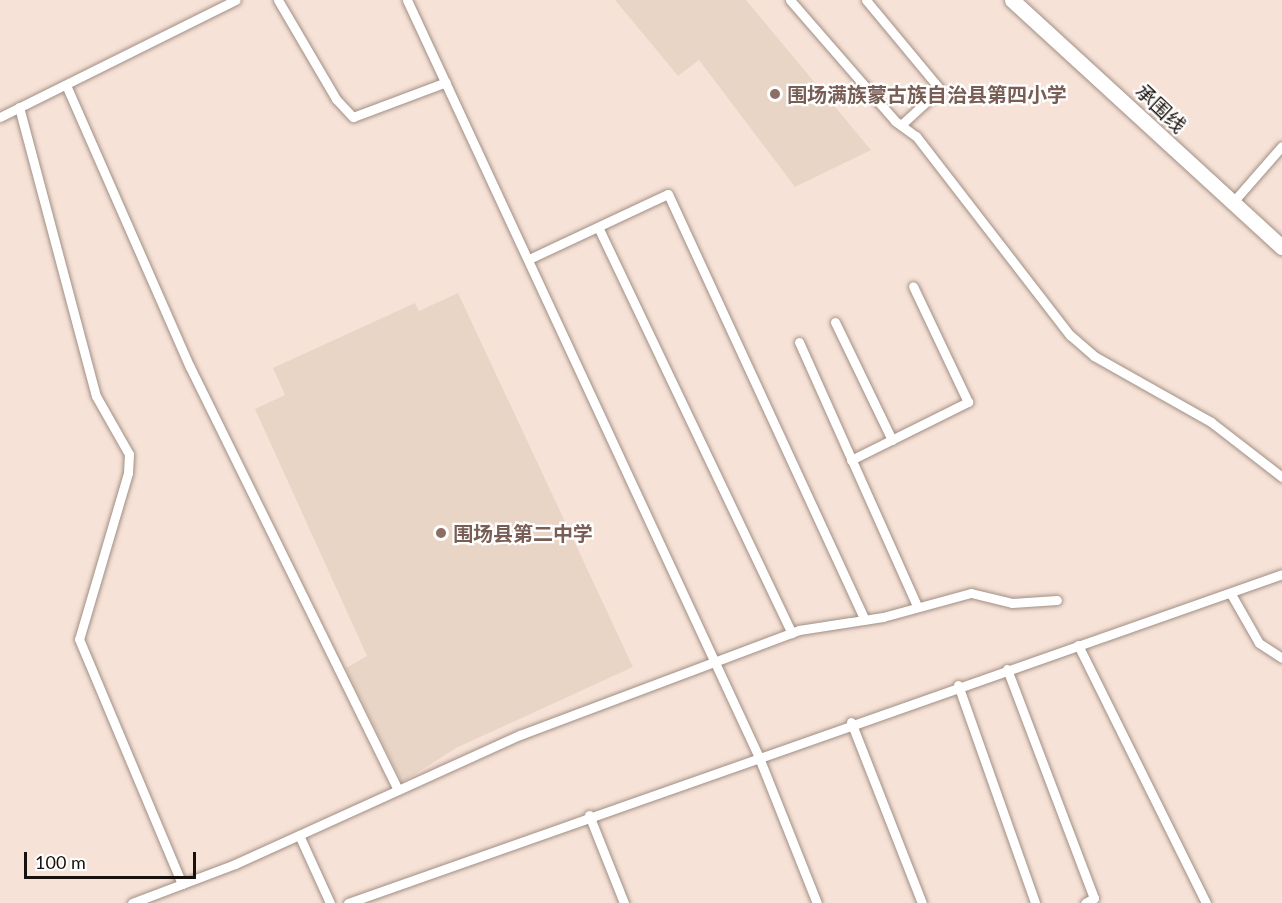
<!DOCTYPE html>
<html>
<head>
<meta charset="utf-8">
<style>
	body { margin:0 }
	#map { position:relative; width:1282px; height:903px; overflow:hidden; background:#f7e2d7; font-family:Lato,"Noto Sans SC",sans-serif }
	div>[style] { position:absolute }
	.education>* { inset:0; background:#e9d5c6 }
	.roads { filter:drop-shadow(0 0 2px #a18f84) drop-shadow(0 0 2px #a18f84) }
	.minor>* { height:9px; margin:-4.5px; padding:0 4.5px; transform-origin:4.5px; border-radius:4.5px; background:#fff }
	.trunk>* { height:15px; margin:-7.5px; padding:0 7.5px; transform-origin:7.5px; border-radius:7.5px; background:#fff }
	.dots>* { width:16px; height:16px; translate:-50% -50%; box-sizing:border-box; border:3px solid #fff; border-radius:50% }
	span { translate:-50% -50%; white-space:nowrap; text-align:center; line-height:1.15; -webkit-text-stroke:4.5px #fff; paint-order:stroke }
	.education-label { font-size:20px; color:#785e54; font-weight:700 }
	.left { translate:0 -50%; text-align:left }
	.street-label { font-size:20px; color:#17100c }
	.scale { position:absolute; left:24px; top:852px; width:172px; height:27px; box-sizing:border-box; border:3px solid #17100c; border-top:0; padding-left:8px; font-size:18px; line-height:21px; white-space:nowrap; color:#17100c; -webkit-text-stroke:4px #fff; paint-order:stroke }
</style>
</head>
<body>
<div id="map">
	<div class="education">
		<i style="clip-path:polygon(615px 0,746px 0,871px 150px,795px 187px,699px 60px,678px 76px)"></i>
		<i style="clip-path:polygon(458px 293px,633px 667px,458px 747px,402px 782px,346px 668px,367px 656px,255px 409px,285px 395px,273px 368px,415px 303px,419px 311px)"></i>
	</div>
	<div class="roads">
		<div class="minor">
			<i style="left:278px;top:0;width:115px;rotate:59.6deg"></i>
			<i style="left:336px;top:99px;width:25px;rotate:47deg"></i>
			<i style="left:353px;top:117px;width:99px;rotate:-20.6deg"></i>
			<i style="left:407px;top:0;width:833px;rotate:65.07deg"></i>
			<i style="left:758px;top:755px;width:159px;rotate:68.3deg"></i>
			<i style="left:790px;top:0;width:160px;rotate:49deg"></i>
			<i style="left:895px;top:121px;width:26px;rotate:36deg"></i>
			<i style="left:916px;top:136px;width:252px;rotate:52.3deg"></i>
			<i style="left:1070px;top:335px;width:32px;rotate:41deg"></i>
			<i style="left:1094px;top:356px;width:134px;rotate:29.4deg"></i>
			<i style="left:1211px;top:422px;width:90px;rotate:37.8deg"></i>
			<i style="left:866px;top:0;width:116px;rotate:50.3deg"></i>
			<i style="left:940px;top:89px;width:53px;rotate:137.3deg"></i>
			<i style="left:66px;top:85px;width:308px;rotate:66.3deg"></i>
			<i style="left:190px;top:367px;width:471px;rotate:63.8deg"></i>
			<i style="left:19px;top:107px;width:299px;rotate:75.1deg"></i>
			<i style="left:96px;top:396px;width:67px;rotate:60.4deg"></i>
			<i style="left:129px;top:454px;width:19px;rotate:93deg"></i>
			<i style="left:128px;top:473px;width:173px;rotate:106.4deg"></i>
			<i style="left:79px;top:639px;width:266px;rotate:67.2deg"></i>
			<i style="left:0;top:117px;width:263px;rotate:-26.4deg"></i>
			<i style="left:1233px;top:202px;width:74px;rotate:-48.8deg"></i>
			<i style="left:598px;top:227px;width:450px;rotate:64.5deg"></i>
			<i style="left:529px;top:259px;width:153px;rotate:-25.1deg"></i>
			<i style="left:668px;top:194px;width:469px;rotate:65.2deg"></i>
			<i style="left:835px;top:322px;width:131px;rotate:64.2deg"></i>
			<i style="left:799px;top:342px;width:289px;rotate:65.9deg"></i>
			<i style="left:851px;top:460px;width:131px;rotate:-26.4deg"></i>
			<i style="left:968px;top:402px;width:128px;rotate:-115.4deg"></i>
			<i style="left:1231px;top:594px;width:56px;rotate:60.3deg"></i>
			<i style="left:1259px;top:643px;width:27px;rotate:33deg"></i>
			<i style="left:1078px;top:645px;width:288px;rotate:63.6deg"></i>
			<i style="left:1007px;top:669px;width:245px;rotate:69.2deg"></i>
			<i style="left:1094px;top:898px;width:10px;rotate:151deg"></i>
			<i style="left:958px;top:685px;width:231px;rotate:70.5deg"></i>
			<i style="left:851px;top:722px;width:194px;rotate:68.6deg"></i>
			<i style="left:589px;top:815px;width:95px;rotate:68.3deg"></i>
			<i style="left:299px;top:835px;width:75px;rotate:65.5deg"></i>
			<i style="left:132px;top:903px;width:110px;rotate:-20.7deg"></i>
			<i style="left:235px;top:864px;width:313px;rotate:-24.4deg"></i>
			<i style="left:520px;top:735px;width:298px;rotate:-20.6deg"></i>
			<i style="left:799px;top:630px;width:85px;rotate:-8.8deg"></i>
			<i style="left:883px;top:617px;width:91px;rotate:-15.3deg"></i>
			<i style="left:971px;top:593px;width:42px;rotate:13.7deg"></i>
			<i style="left:1012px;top:603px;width:45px;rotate:-3.8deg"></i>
			<i style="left:348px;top:903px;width:990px;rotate:-19.4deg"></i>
		</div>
		<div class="trunk">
			<i style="left:1012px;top:0;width:366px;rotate:42.5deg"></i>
		</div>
	</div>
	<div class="dots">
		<i style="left:775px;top:94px;background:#8d6e63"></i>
		<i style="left:441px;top:533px;background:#8d6e63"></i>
	</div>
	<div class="education-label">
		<span class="left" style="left:787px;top:94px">围场满族蒙古族自治县第四小学</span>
		<span class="left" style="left:453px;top:533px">围场县第二中学</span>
	</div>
	<div class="street-label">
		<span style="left:1161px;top:108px;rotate:43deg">承围线</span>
	</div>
	<div class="scale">100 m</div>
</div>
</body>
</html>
